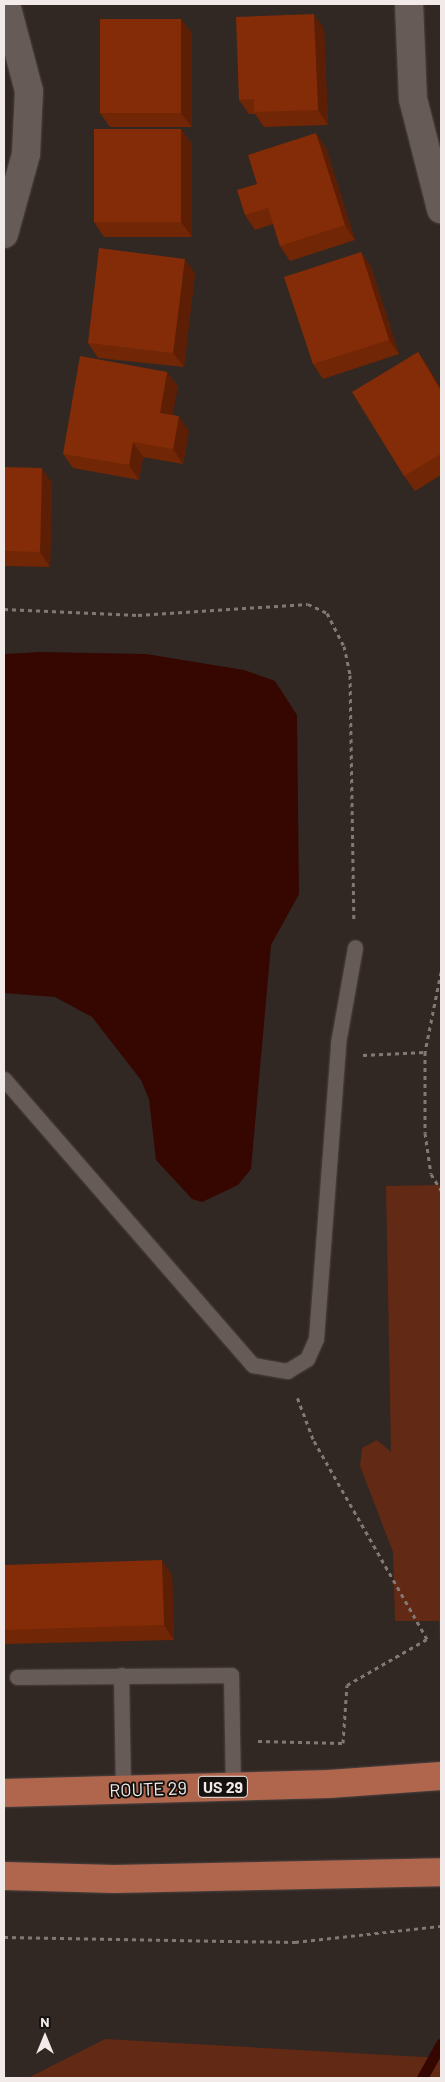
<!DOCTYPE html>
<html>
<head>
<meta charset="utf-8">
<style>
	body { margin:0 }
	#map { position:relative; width:445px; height:2082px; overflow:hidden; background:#312723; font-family:Barlow,sans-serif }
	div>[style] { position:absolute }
	.green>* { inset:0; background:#622915 }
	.water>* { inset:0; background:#350700 }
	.stream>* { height:11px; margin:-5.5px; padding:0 5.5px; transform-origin:5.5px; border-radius:5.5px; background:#350700 }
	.path>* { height:3px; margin-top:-1.5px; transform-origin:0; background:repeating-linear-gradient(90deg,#827976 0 4px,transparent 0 8px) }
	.roads { filter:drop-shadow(0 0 1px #4d4442) drop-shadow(0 0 1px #4d4442) }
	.lane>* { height:15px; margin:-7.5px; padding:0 7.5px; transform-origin:7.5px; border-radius:7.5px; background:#675b57 }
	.street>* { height:28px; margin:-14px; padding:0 14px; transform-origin:14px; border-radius:14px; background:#675b57 }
	.primary>* { height:28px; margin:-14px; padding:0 14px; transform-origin:14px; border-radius:14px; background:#b0664d }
	.wall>* { inset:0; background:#712606 }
	.shaded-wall>* { inset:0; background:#5c1f05 }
	.building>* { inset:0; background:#832c07 }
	span { translate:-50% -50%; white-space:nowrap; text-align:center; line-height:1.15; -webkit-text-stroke:4px #15110f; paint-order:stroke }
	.shield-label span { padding:1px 4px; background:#15110f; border:1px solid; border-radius:4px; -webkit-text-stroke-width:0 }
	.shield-label { font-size:16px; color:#f1eae8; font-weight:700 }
	.street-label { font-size:18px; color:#f1eae8 }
	.frame { position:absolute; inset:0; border:5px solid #f1eae8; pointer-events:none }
	.north { position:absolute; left:20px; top:2012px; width:50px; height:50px; -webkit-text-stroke:4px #15110f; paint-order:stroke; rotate:0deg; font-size:14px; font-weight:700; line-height:20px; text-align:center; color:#f1eae8 }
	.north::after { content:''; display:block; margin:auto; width:18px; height:22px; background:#f1eae8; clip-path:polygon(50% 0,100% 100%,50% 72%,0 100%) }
</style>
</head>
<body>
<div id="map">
	<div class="green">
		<i style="clip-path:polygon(441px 1185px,441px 1679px,439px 1621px,395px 1621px,393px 1552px,360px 1466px,362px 1448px,377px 1440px,391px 1452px,386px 1186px)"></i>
		<i style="clip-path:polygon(105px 2039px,441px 2058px,441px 2078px,28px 2078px)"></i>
	</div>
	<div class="water">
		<i style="clip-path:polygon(40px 652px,146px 654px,244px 670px,275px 681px,297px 715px,299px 894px,271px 945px,251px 1169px,238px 1185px,202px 1202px,192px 1199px,156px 1160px,149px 1099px,141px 1080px,92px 1017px,55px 997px,4px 993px,4px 654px)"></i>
	</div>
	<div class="stream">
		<i style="left:422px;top:2078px;width:39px;rotate:-61deg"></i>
	</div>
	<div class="path">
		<i style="left:4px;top:609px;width:134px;rotate:2.6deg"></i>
		<i style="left:138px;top:615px;width:170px;rotate:-3.7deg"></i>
		<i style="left:308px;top:604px;width:21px;rotate:25deg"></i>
		<i style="left:327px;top:613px;width:37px;rotate:63deg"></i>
		<i style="left:344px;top:646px;width:30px;rotate:78deg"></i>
		<i style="left:350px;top:675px;width:247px;rotate:89.1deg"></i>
		<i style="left:441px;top:972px;width:82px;rotate:101.3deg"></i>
		<i style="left:425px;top:1052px;width:81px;rotate:90deg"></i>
		<i style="left:425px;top:1133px;width:41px;rotate:81.7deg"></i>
		<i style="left:431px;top:1174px;width:19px;rotate:58deg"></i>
		<i style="left:363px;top:1055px;width:62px;rotate:-2.8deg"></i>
		<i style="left:258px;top:1741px;width:85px;rotate:1.3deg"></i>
		<i style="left:343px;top:1743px;width:58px;rotate:-86.1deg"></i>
		<i style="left:347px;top:1685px;width:92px;rotate:-29.9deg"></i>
		<i style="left:427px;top:1639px;width:230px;rotate:-119.7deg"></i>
		<i style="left:313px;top:1439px;width:48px;rotate:-110.7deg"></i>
		<i style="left:4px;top:1937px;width:291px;rotate:1deg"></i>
		<i style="left:295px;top:1942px;width:147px;rotate:-6.3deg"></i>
	</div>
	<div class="roads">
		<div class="lane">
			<i style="left:4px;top:1079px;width:379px;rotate:49deg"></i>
			<i style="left:253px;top:1365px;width:35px;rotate:10deg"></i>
			<i style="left:287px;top:1371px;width:23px;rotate:-31deg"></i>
			<i style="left:307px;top:1359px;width:22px;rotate:-66deg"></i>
			<i style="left:316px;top:1339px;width:297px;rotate:-85.7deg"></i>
			<i style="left:338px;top:1043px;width:97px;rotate:-79.9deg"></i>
			<i style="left:121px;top:1675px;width:115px;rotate:89deg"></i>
			<i style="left:17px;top:1677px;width:214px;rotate:-0.5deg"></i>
			<i style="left:231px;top:1675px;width:112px;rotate:89deg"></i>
		</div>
		<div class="street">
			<i style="left:409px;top:4px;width:95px;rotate:87.6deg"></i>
			<i style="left:413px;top:99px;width:114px;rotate:75.7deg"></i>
			<i style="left:4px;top:234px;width:83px;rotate:-74.6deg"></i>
			<i style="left:26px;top:154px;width:63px;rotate:-87.3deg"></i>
			<i style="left:29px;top:91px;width:90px;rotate:-104.8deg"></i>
		</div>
		<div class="primary">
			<i style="left:4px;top:1793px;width:325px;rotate:-1.6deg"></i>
			<i style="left:329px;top:1784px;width:112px;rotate:-4.1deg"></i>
			<i style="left:4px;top:1876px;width:110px;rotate:1.6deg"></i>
			<i style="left:114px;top:1879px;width:327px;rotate:-1.2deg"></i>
		</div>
	</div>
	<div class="wall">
		<i style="clip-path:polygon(324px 29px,328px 125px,264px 127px,255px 114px,249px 114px,239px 100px)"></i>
		<i style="clip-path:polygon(192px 33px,192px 127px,110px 127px,100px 113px)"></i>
		<i style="clip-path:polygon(181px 129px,192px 144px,192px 237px,104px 237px,94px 222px)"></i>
		<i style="clip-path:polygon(326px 148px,355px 240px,290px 261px,280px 246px,273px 224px,255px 230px,245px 215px,257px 184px)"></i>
		<i style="clip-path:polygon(361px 252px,371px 267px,399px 354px,323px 379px,313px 364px)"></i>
		<i style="clip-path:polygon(195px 273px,184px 367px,98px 358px,88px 343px)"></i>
		<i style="clip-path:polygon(418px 352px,428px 367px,441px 389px,441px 475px,415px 491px,404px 476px)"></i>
		<i style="clip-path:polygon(167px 372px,178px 387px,172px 415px,189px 431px,183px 464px,143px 457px,139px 480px,73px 468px,63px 454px)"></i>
		<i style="clip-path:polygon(4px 467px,52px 483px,50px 567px,4px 566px)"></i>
		<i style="clip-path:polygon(4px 1565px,172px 1575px,174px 1640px,4px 1644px)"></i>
	</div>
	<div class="shaded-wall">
		<i style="clip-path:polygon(314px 14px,324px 29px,328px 125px,318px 110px)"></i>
		<i style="clip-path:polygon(181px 19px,192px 33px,192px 127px,181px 113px)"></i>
		<i style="clip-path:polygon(181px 129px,192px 144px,192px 237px,181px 222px)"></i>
		<i style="clip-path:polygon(316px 133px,326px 148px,355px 240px,345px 225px)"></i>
		<i style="clip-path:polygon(361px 252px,371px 267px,399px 354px,389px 340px)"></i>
		<i style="clip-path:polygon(185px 259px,195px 273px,184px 367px,173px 353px)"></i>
		<i style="clip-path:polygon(418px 352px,428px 367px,441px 389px,441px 391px)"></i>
		<i style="clip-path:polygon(167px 372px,178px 387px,170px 428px,160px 413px)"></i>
		<i style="clip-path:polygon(179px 416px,189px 431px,183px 464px,173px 449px)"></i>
		<i style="clip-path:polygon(133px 442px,143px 457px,139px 480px,129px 465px)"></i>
		<i style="clip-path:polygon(42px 468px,52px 483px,50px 567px,40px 552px)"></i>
		<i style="clip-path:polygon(162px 1560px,172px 1575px,174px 1640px,164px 1625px)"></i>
	</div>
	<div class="building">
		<i style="clip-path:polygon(314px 14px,318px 110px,254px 112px,254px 99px,239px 100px,236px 17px)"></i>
		<i style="clip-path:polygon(100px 19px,181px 19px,181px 113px,100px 113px)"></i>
		<i style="clip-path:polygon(94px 129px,181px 129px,181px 222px,94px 222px)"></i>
		<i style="clip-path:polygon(316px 133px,345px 225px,280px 246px,268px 208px,245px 215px,237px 190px,257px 184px,248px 155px)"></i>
		<i style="clip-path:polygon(99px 248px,185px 259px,173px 353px,88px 343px)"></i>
		<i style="clip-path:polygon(361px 252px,389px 340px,313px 364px,284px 277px)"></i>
		<i style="clip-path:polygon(418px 352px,441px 391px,441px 454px,404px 476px,352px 392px)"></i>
		<i style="clip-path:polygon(80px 356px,167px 372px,160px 413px,179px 416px,173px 449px,133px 442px,129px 465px,63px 454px)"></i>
		<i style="clip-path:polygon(4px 467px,42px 468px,40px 552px,4px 551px)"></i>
		<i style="clip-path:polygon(162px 1560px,164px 1625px,4px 1630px,4px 1565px)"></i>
	</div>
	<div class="shield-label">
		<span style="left:223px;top:1787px">US 29</span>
	</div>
	<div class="street-label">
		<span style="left:148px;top:1789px;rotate:-2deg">ROUTE 29</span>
	</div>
	<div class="frame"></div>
	<div class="north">N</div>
</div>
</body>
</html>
